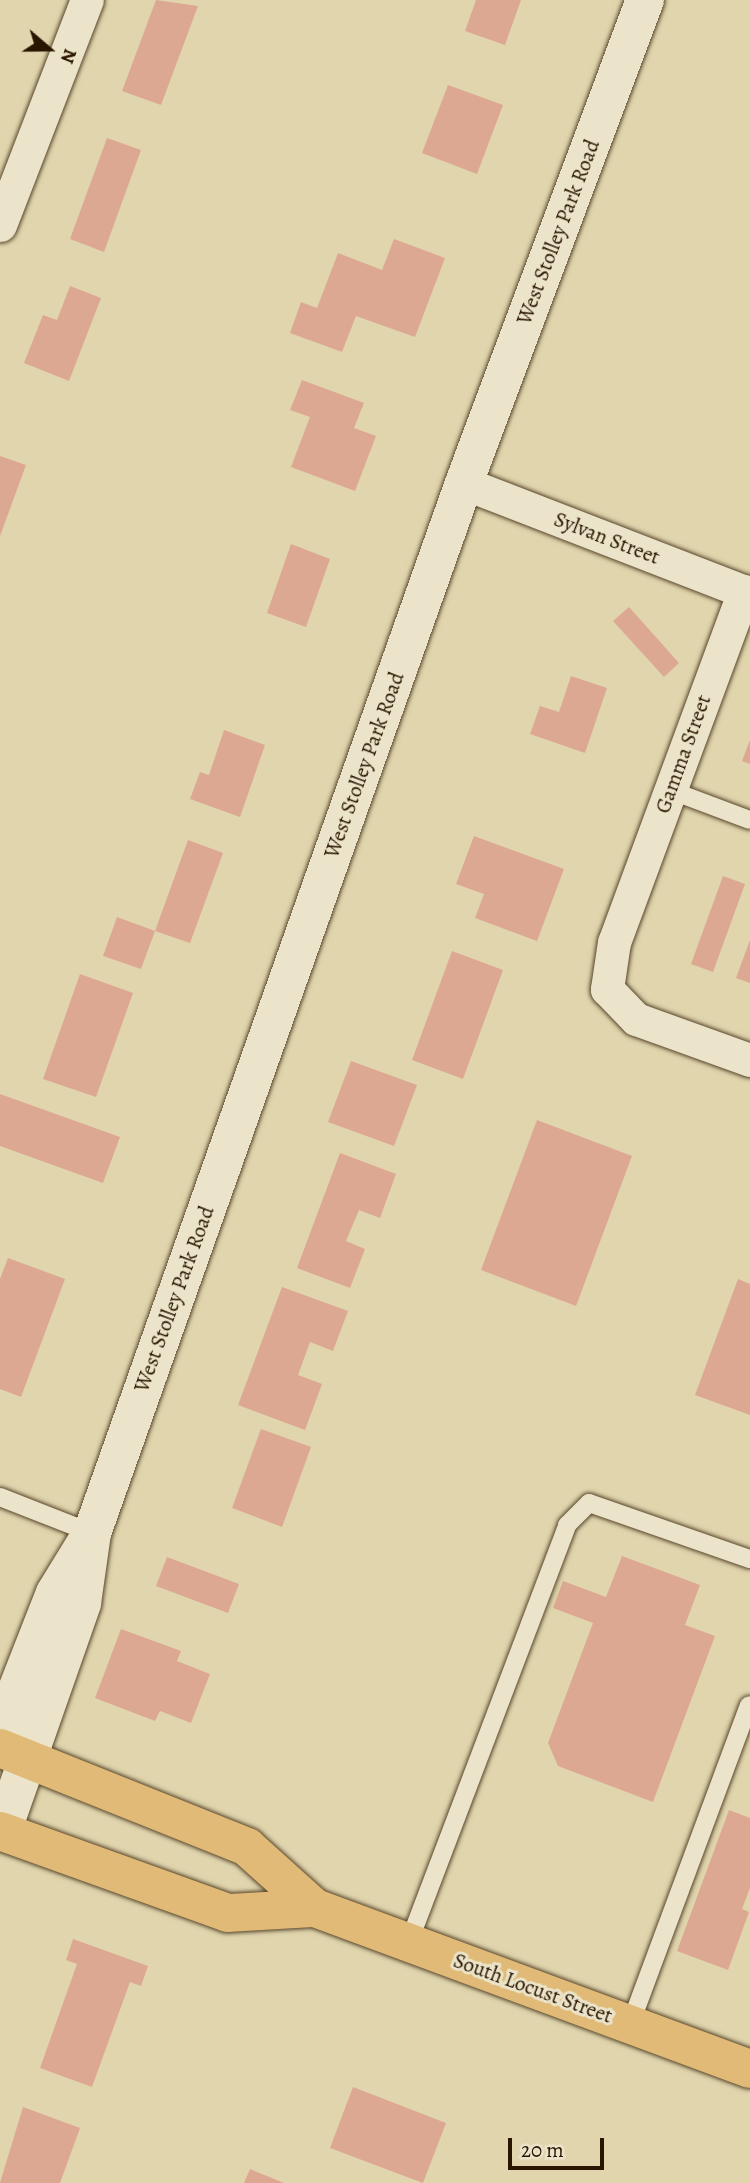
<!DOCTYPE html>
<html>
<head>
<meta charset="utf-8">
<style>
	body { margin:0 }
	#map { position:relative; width:750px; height:2183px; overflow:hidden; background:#e0d5ad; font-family:Alegreya,serif }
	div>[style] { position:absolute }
	.building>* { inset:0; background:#dda892 }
	.roads { filter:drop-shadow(0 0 2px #58462b) drop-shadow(0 0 2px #58462b) }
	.service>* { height:18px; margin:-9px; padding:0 9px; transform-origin:9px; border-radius:9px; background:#ebe4ca }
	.minor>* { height:33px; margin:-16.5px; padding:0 16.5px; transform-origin:16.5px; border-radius:16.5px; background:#ebe4ca }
	.secondary>* { height:38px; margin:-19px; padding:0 19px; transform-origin:19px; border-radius:19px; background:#ebe4ca }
	.primary>* { height:38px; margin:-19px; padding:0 19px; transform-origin:19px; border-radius:19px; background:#e0ba76 }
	span { translate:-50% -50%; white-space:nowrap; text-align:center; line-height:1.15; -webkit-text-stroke:6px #ebe4ca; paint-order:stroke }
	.street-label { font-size:21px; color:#2a1600 }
	.north { position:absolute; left:14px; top:14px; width:70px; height:70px; -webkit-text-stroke:5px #ebe4ca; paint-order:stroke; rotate:110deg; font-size:19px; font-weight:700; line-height:28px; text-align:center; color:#2a1600 }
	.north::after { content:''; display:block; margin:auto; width:24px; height:32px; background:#2a1600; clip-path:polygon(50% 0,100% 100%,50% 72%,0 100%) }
	.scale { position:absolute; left:508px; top:2138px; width:96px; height:32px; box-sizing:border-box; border:4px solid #2a1600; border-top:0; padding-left:9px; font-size:21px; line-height:24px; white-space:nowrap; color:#2a1600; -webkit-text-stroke:5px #ebe4ca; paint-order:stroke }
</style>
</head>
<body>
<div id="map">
	<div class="building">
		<i style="clip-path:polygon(156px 0,198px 6px,161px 105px,122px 91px)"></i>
		<i style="clip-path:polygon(476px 0,521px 0,505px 45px,465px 31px)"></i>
		<i style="clip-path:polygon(448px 85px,503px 105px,477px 174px,422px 153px)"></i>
		<i style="clip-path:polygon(107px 138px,141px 150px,104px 252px,70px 239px)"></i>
		<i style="clip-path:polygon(394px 239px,445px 258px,415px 337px,356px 316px,342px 352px,290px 333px,301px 302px,317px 308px,338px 253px,382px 270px)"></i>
		<i style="clip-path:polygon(70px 286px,101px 298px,69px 381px,24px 363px,43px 315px,57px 320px)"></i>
		<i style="clip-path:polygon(302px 380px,364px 403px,354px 428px,376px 436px,355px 491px,291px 467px,310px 417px,290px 410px)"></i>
		<i style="clip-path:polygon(0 456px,26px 465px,0 536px)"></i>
		<i style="clip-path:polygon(291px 544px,330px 559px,306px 627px,267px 613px)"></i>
		<i style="clip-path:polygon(629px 607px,679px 663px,664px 677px,613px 621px)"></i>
		<i style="clip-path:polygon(571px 676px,607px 688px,585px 753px,530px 734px,540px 706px,559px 712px)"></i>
		<i style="clip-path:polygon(224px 730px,265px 745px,240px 817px,190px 799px,200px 772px,209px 775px)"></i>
		<i style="clip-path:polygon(750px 740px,750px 764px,742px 761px)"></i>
		<i style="clip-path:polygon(474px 836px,564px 869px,537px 941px,475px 918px,484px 894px,456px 884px)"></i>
		<i style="clip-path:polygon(188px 840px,223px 853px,190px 943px,155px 931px)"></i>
		<i style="clip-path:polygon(723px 876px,745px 884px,713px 972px,691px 964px)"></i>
		<i style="clip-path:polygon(117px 917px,155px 931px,141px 969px,103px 956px)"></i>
		<i style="clip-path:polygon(750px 940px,750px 983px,736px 978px)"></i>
		<i style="clip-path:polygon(452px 951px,503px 970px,463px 1079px,412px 1060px)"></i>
		<i style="clip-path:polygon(80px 974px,133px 993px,96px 1097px,43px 1079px)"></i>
		<i style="clip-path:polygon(351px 1061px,417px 1085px,394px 1146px,328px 1122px)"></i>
		<i style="clip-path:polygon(0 1094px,120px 1137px,103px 1183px,0 1146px)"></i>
		<i style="clip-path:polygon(537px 1120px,632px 1156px,576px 1306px,481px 1270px)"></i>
		<i style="clip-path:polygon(340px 1153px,396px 1174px,380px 1218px,359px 1210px,346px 1241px,365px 1249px,350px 1288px,297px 1268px)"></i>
		<i style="clip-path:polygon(8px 1258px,65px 1279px,21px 1397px,0 1389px,0 1279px)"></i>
		<i style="clip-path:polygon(738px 1279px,750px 1284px,750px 1415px,695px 1395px)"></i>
		<i style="clip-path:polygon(282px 1287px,348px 1311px,333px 1351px,310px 1342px,298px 1375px,322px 1384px,305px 1430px,238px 1405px)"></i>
		<i style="clip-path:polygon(261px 1429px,311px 1447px,282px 1527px,232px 1508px)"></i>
		<i style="clip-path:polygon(622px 1556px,700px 1585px,685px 1625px,715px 1636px,653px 1802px,558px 1766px,548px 1743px,593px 1623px,553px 1608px,563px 1581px,606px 1597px)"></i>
		<i style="clip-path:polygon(167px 1557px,239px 1584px,228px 1613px,156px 1586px)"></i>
		<i style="clip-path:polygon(121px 1629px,181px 1651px,177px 1661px,210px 1674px,191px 1723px,160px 1711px,155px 1721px,95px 1698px)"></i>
		<i style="clip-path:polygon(729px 1810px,750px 1818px,750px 1888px,742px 1909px,749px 1912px,728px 1970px,677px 1951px)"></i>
		<i style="clip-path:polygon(73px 1939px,148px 1966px,141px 1986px,130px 1982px,92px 2087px,40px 2068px,77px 1964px,66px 1960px)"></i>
		<i style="clip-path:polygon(353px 2087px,446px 2123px,423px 2183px,330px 2148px)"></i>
		<i style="clip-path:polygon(23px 2107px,80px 2128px,60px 2183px,0 2183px)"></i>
		<i style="clip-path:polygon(250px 2169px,284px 2183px,244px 2183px)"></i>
	</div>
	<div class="roads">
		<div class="service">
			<i style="left:670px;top:790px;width:85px;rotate:20.6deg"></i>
			<i style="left:0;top:1497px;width:99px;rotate:21.4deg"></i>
			<i style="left:409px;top:1942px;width:446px;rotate:-69.2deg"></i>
			<i style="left:567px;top:1525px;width:31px;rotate:-45deg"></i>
			<i style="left:589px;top:1503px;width:170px;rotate:19.2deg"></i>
			<i style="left:630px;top:2025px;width:341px;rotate:-69.6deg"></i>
		</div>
		<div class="minor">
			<i style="left:0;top:225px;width:241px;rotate:-68.9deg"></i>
			<i style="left:464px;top:483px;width:307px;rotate:21.2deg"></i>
			<i style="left:744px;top:591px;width:374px;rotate:110.3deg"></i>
			<i style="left:614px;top:942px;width:48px;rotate:98.5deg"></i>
			<i style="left:607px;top:989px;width:42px;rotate:46deg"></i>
			<i style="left:636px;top:1019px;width:121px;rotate:19.8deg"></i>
		</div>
		<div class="secondary">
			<i style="left:0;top:1733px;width:150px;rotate:-68.6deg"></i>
			<i style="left:55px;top:1593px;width:57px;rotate:-58.5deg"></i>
			<i style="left:2px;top:1832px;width:243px;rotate:-70.7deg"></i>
			<i style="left:82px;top:1603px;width:71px;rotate:-81.9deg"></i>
			<i style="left:92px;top:1533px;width:1114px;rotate:-70.49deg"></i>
			<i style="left:464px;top:483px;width:516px;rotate:-69.46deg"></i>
		</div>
		<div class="primary">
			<i style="left:0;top:1748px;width:266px;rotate:21.8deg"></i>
			<i style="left:247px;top:1847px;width:91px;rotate:41.9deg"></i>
			<i style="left:315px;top:1908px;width:464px;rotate:20.3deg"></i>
			<i style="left:0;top:1831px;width:242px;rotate:19.8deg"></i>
			<i style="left:228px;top:1913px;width:87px;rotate:-3.3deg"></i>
		</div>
	</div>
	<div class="street-label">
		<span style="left:558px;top:232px;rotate:-69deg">West Stolley Park Road</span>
		<span style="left:607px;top:538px;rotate:21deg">Sylvan Street</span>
		<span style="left:683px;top:754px;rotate:-70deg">Gamma Street</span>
		<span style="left:364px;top:765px;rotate:-70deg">West Stolley Park Road</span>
		<span style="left:174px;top:1299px;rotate:-70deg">West Stolley Park Road</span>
		<span style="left:533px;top:1988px;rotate:20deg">South Locust Street</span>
	</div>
	<div class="north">N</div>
	<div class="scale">20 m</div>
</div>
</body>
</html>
